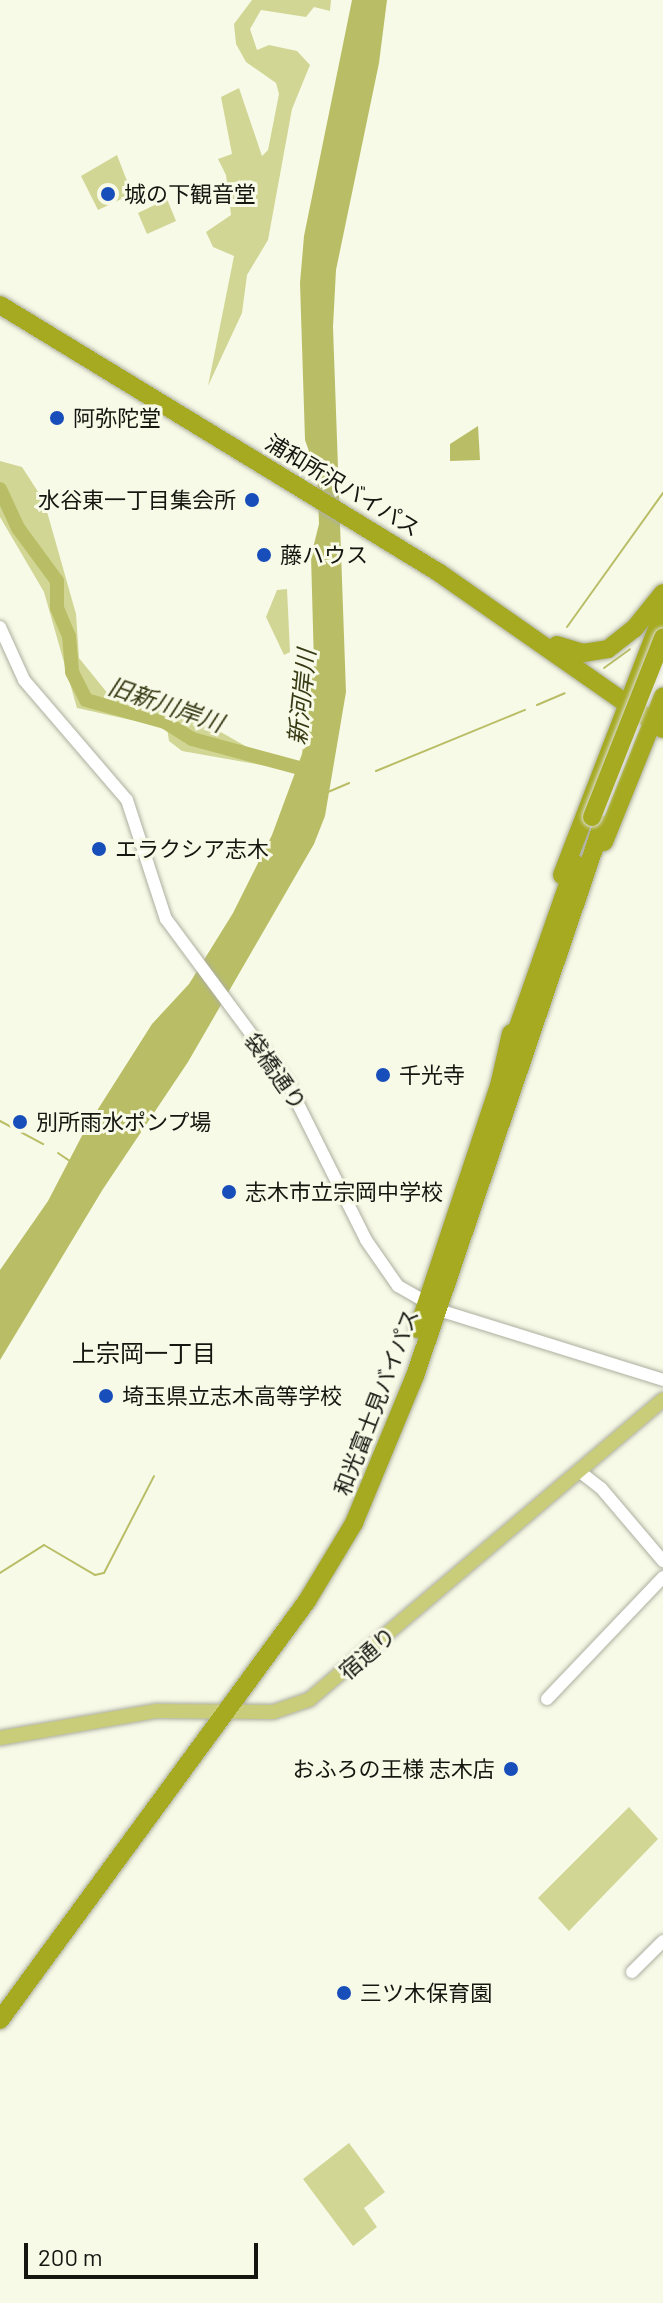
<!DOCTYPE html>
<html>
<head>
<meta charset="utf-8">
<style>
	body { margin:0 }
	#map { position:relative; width:663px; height:2303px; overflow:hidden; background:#f8fae8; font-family:Barlow,"Noto Sans JP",sans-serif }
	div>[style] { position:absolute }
	.green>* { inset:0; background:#d1d695 }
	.water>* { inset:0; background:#b9be66 }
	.stream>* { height:2px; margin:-1px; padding:0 1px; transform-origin:1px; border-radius:1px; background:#b9be66 }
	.river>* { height:14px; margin:-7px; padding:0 7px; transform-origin:7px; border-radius:7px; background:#b9be66 }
	.roads { filter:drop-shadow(0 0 2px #adaf9f) drop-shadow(0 0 2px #adaf9f) }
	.minor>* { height:12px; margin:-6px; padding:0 6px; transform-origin:6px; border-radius:6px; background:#fff }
	.major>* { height:14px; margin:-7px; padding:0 7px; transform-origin:7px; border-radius:7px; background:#c9cc79 }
	.highway>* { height:18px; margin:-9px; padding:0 9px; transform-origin:9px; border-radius:9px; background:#a5aa20 }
	.bridges { filter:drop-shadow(0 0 2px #dedede) drop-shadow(0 0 2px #dedede) }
	.highway-bridge>* { height:18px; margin:-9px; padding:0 9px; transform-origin:9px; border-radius:9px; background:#a5aa20 }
	.dots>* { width:22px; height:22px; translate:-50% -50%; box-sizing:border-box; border:4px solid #f8fae8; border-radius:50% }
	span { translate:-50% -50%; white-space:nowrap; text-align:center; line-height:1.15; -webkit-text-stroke:6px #f8fae8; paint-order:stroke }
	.poi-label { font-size:22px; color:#151610 }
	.left { translate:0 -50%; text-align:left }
	.right { translate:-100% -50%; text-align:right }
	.street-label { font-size:22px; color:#151610 }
	.water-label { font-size:24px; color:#383a14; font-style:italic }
	.neighbourhood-label { font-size:24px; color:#151610 }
	.scale { position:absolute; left:24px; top:2243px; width:234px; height:36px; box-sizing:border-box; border:4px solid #151610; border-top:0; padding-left:10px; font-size:24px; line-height:28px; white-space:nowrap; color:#151610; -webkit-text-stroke:6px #f8fae8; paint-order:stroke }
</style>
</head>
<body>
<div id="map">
	<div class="green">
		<i style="clip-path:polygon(252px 0,331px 0,330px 11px,314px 7px,306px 17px,261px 10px,250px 29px,257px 50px,269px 45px,297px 51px,310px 65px,292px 109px,268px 240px,247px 275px,242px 313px,208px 386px,234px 256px,213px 247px,206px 232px,231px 215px,226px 175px,218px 159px,232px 154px,221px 97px,239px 88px,262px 156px,268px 150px,279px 94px,276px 83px,246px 62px,236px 44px,234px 24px)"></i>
		<i style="clip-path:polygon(117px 155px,132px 194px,98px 210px,81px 176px)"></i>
		<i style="clip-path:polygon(167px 199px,176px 221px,147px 234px,138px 213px)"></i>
		<i style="clip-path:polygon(0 461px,22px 467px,44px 501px,76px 614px,79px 658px,109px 695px,205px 723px,254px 751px,281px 756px,278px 768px,182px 751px,169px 741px,167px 728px,77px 708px,44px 592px,0 517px)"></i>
		<i style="clip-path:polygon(287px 589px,290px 652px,284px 655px,266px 617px,277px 590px)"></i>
		<i style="clip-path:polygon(629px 1807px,658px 1839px,569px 1931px,538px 1898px)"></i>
		<i style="clip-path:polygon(349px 2143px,385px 2192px,364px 2208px,377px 2227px,353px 2246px,303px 2179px)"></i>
	</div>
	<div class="water">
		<i style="clip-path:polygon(352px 0,387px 0,379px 63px,336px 270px,333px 327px,346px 692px,325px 816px,314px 844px,188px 1062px,103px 1189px,0 1360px,0 1270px,48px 1201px,86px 1128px,152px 1024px,189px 984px,233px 913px,272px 835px,302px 754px,314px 665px,311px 556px,319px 524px,317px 474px,305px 440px,300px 283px,304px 236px)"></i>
		<i style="clip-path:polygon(478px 426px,480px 460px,450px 461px,450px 444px)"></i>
	</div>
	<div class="stream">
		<i style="left:567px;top:627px;width:165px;rotate:-54.4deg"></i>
		<i style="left:604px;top:668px;width:32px;rotate:-36deg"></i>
		<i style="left:537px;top:705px;width:30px;rotate:-23deg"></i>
		<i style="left:376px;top:771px;width:161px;rotate:-22.3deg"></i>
		<i style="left:328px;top:792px;width:23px;rotate:-23deg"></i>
		<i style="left:0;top:1121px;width:49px;rotate:28.1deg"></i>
		<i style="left:58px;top:1153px;width:14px;rotate:34deg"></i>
		<i style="left:0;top:1573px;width:52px;rotate:-32.5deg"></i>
		<i style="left:44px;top:1545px;width:59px;rotate:30.5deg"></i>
		<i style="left:95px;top:1575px;width:9px;rotate:-13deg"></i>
		<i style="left:104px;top:1573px;width:109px;rotate:-62.7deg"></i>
	</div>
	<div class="river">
		<i style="left:0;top:489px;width:43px;rotate:65.2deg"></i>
		<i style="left:18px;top:528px;width:66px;rotate:53.7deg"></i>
		<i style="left:57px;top:581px;width:27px;rotate:90deg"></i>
		<i style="left:57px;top:608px;width:30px;rotate:67deg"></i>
		<i style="left:69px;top:636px;width:36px;rotate:85deg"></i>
		<i style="left:72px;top:672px;width:31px;rotate:63deg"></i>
		<i style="left:86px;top:700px;width:82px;rotate:15.6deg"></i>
		<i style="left:165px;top:722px;width:32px;rotate:32deg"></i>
		<i style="left:192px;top:739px;width:126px;rotate:15.1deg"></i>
	</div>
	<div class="roads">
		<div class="minor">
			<i style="left:0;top:627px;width:58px;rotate:65.6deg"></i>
			<i style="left:24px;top:680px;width:158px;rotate:49.4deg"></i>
			<i style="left:127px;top:800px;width:125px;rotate:71.9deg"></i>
			<i style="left:166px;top:919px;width:205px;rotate:53.5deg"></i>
			<i style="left:288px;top:1084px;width:174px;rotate:63.4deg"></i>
			<i style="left:366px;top:1240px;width:56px;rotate:55.2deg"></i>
			<i style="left:398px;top:1286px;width:51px;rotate:29.6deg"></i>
			<i style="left:442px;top:1311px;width:232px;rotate:17.3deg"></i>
			<i style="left:579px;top:1471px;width:28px;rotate:38deg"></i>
			<i style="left:601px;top:1488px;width:96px;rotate:49.7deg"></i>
			<i style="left:547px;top:1699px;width:168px;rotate:-46.4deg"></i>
			<i style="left:632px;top:1972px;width:44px;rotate:-45deg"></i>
		</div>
		<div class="major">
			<i style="left:0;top:1738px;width:159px;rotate:-9.8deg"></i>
			<i style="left:157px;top:1711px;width:116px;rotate:0.5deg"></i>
			<i style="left:273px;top:1712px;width:39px;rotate:-19deg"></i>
			<i style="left:310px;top:1699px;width:463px;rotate:-40.3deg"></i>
		</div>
		<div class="highway">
			<i style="left:0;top:305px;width:513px;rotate:31.37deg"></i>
			<i style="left:438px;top:572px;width:274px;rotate:34.9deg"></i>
			<i style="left:557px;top:645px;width:27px;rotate:17deg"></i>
			<i style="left:583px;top:653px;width:25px;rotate:-9deg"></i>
			<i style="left:608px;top:649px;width:33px;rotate:-38deg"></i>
			<i style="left:634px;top:629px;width:46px;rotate:-51.1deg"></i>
			<i style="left:604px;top:842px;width:157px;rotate:-68deg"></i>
			<i style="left:562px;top:875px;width:281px;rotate:-68.9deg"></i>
			<i style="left:512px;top:1044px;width:191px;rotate:-70.7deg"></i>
			<i style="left:499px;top:1086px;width:54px;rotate:-77.2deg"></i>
			<i style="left:418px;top:1329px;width:262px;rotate:-71.6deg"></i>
			<i style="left:0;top:2020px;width:519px;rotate:-53.77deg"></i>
			<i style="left:307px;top:1601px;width:91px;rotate:-58.9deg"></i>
			<i style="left:354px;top:1523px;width:159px;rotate:-67.5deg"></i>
			<i style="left:415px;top:1376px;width:582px;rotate:-71.25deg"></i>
		</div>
	</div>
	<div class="bridges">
		<div class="highway-bridge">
			<i style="left:592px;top:817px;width:193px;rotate:-68.4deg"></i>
		</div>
	</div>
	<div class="dots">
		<i style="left:108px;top:194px;background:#184eba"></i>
		<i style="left:57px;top:418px;background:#184eba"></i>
		<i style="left:252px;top:500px;background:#184eba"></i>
		<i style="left:264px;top:555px;background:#184eba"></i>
		<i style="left:99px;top:849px;background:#184eba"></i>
		<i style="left:383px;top:1075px;background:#184eba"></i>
		<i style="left:20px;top:1122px;background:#184eba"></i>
		<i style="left:229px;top:1192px;background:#184eba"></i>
		<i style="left:106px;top:1396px;background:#184eba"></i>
		<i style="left:511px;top:1769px;background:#184eba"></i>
		<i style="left:344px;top:1993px;background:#184eba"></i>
	</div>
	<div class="poi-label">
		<span class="left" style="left:124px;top:194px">城の下観音堂</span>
		<span class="left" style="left:73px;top:418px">阿弥陀堂</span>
		<span class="right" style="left:236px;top:500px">水谷東一丁目集会所</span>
		<span class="left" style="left:280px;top:555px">藤ハウス</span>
		<span class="left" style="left:115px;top:849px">エラクシア志木</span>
		<span class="left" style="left:399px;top:1075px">千光寺</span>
		<span class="left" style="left:36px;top:1122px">別所雨水ポンプ場</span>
		<span class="left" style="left:245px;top:1192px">志木市立宗岡中学校</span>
		<span class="left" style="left:122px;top:1396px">埼玉県立志木高等学校</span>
		<span class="right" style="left:495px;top:1769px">おふろの王様 志木店</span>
		<span class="left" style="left:360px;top:1993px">三ツ木保育園</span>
	</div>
	<div class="street-label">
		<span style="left:343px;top:485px;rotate:31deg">浦和所沢バイパス</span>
		<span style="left:276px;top:1071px;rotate:55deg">袋橋通り</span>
		<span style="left:376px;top:1402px;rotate:-69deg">和光富士見バイパス</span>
		<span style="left:367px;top:1653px;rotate:-41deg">宿通り</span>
	</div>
	<div class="water-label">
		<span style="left:301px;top:697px;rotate:-84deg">新河岸川</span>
		<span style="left:166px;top:704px;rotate:19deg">旧新川岸川</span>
	</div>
	<div class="neighbourhood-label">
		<span style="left:144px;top:1353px">上宗岡一丁目</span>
	</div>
	<div class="scale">200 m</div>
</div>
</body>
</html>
